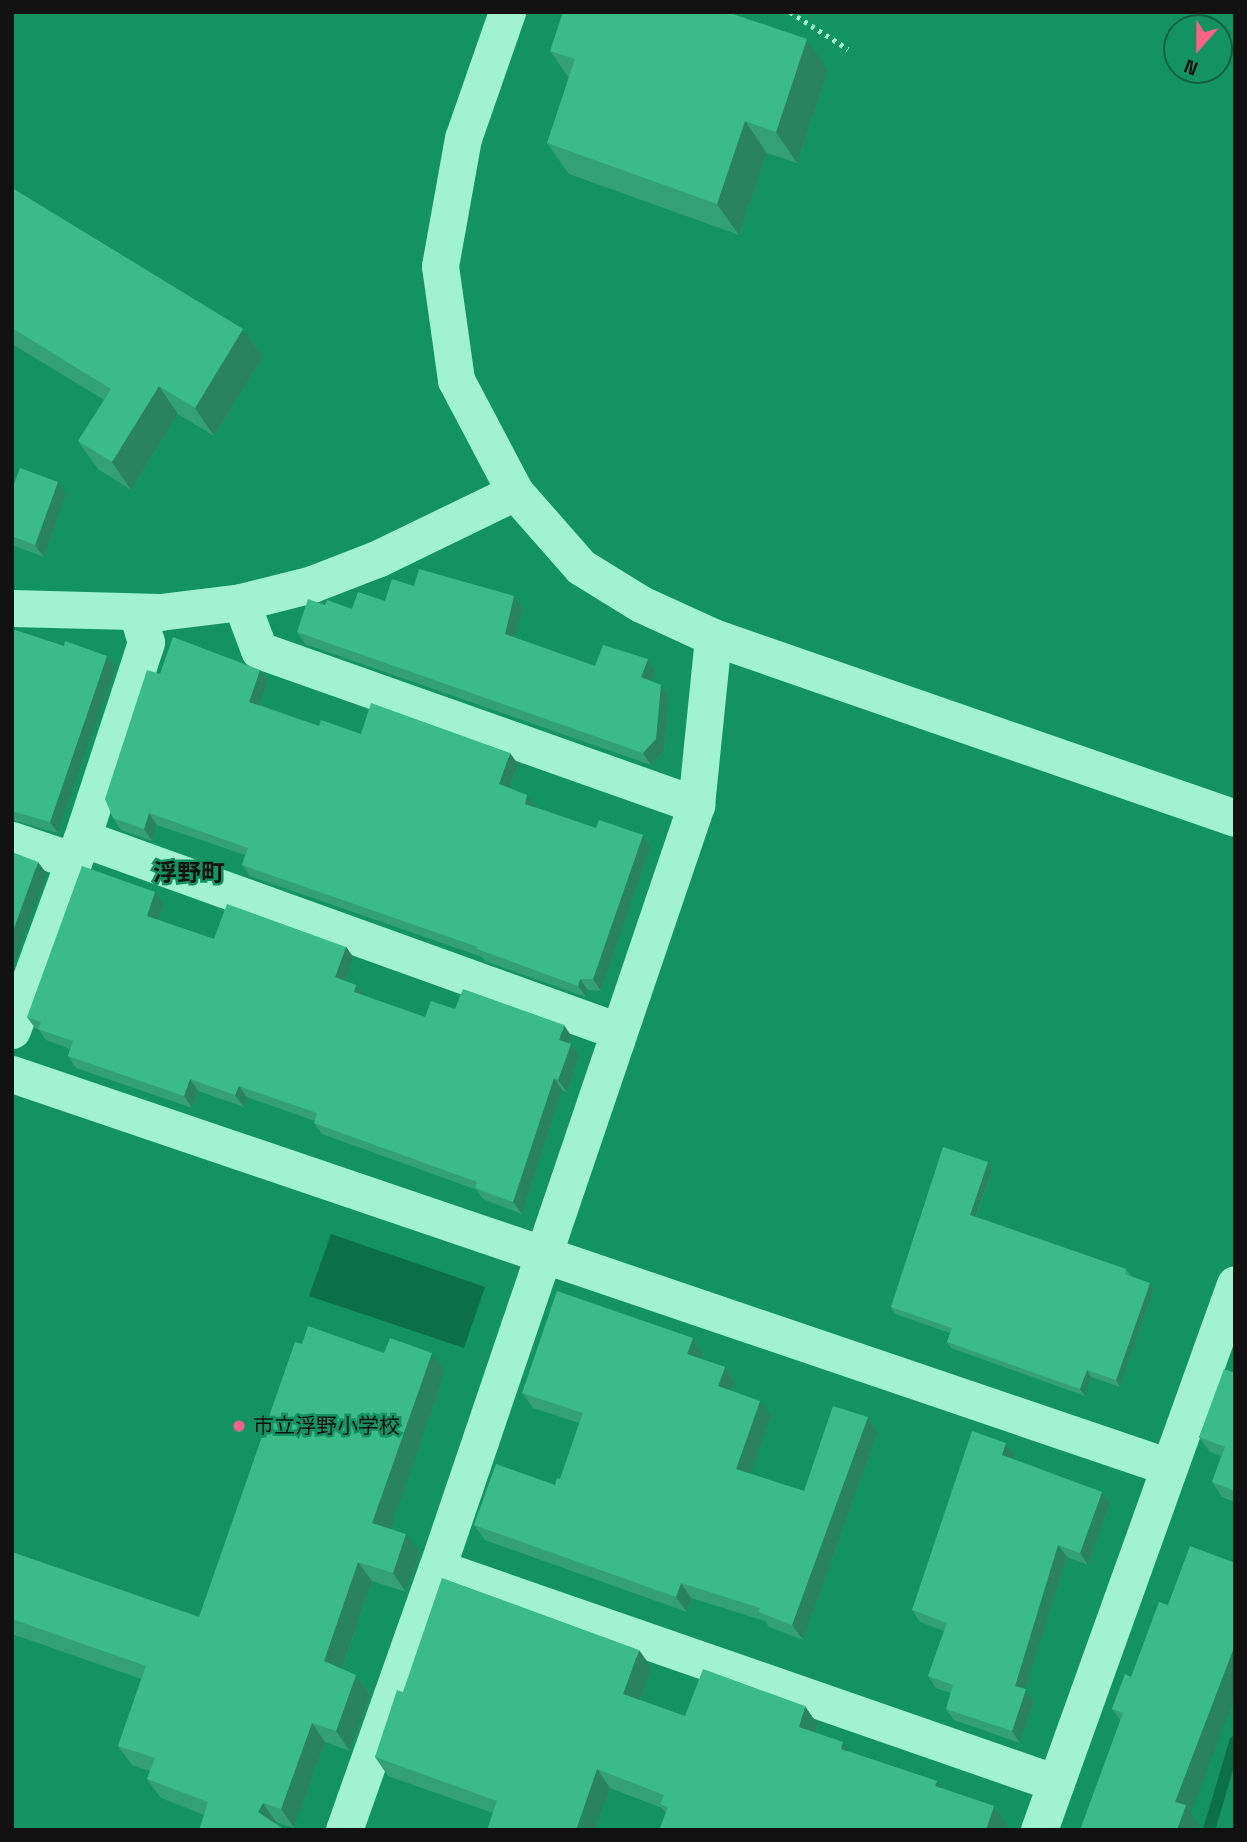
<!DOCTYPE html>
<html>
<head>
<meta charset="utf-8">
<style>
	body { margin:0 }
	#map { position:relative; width:1247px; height:1842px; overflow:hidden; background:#139361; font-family:"Space Grotesk","Noto Sans JP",sans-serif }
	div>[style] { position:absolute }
	.water>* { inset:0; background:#0b6f49 }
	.stream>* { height:12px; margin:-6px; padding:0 6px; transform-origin:6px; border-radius:6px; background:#0b6f49 }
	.path>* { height:4.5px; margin-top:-2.25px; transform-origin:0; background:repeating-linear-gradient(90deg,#a0f2d1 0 3.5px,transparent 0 8.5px) }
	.street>* { height:37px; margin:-18.5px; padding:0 18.5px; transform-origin:18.5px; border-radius:18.5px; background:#a0f2d1 }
	.wall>* { inset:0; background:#33a174 }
	.shaded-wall>* { inset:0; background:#29835e }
	.building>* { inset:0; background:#3bbb87 }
	.dots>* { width:19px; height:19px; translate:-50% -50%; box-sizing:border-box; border:4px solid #139361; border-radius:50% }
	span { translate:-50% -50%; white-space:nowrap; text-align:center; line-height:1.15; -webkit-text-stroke:5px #139361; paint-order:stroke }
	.poi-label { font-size:21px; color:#111 }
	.left { translate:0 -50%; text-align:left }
	.quarter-label { font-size:24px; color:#111; font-weight:700 }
	.frame { position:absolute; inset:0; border:14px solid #111; pointer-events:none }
	.north { position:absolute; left:1163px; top:14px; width:70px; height:70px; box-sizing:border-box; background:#139361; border:2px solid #125f41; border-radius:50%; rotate:201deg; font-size:19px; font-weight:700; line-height:28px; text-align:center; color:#111 }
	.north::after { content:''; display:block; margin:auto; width:24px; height:32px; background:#ff6288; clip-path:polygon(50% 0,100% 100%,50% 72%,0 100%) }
</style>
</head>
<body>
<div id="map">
	<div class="water">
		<i style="clip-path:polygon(331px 1234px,485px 1287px,464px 1348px,309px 1296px)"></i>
	</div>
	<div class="stream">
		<i style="left:1209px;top:1830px;width:92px;rotate:-73.5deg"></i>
	</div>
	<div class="path">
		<i style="left:790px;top:12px;width:69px;rotate:32.5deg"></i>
	</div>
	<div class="street">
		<i style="left:507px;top:12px;width:133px;rotate:109.2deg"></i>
		<i style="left:463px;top:138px;width:130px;rotate:100.2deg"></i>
		<i style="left:440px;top:266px;width:115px;rotate:82deg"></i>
		<i style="left:456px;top:380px;width:127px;rotate:62.2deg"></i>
		<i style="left:515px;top:492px;width:100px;rotate:48.7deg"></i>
		<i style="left:581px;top:567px;width:70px;rotate:31.7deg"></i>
		<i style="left:641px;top:604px;width:79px;rotate:24.6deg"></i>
		<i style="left:713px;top:637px;width:552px;rotate:19.12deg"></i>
		<i style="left:241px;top:602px;width:51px;rotate:69.4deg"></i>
		<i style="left:259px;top:650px;width:464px;rotate:19.5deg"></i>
		<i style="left:12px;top:608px;width:148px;rotate:1.5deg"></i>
		<i style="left:160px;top:612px;width:82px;rotate:-7deg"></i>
		<i style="left:241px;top:602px;width:73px;rotate:-14.2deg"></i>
		<i style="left:312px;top:584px;width:72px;rotate:-21.2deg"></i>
		<i style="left:379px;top:558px;width:151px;rotate:-25.9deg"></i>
		<i style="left:82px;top:838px;width:570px;rotate:19.8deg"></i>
		<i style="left:12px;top:840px;width:65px;rotate:18.7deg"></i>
		<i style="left:12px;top:1030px;width:204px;rotate:-70deg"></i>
		<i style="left:82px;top:838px;width:206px;rotate:-71.9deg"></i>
		<i style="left:146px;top:642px;width:31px;rotate:-107deg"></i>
		<i style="left:12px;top:1074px;width:1222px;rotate:18.76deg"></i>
		<i style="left:437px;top:1568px;width:655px;rotate:19.15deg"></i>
		<i style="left:344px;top:1830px;width:278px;rotate:-70.5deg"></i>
		<i style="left:437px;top:1568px;width:806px;rotate:-71.25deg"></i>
		<i style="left:696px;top:805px;width:169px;rotate:-84.2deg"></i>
		<i style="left:1039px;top:1830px;width:580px;rotate:-70.25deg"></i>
	</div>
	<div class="wall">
		<i style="clip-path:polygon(550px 51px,828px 71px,797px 163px,767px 153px,739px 235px,569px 174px,547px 143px,569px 78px)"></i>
		<i style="clip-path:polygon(12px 188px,243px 329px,263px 357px,214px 436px,178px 414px,131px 490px,98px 469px,78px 441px,104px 400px,12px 344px)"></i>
		<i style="clip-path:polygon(12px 489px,66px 495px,44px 557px,12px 545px)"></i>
		<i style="clip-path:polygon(414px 586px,514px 596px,523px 608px,515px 638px,595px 666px,648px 659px,656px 671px,652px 682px,661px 685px,669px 697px,664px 751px,651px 765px,305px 644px,297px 632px,325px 605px,352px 609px,385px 601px)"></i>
		<i style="clip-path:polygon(12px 629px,64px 646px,107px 656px,116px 667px,58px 833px,12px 820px)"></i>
		<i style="clip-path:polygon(260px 670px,268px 681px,260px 705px,319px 726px,518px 764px,510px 788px,535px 806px,535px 807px,596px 828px,643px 835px,651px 846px,601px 991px,588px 990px,586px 997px,485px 961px,482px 957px,250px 876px,242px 865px,245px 855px,157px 825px,152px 841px,121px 830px,113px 818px,160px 674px)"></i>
		<i style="clip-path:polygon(164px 904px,158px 920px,214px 939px,346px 947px,354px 958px,346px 981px,364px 996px,425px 1017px,455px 1009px,572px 1037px,570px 1044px,579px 1056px,567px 1092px,562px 1090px,522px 1214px,483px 1199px,477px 1190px,322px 1134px,314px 1123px,315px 1121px,247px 1097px,244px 1107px,198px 1091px,192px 1108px,76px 1068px,68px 1056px,70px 1049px,46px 1040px,39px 1030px,35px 1028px,27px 1017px)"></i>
		<i style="clip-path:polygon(988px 1162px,993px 1168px,976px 1217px,1126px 1269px,1131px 1276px,1154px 1289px,1120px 1387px,1091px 1377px,1085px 1396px,951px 1348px,947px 1342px,950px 1333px,895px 1314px,891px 1307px)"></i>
		<i style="clip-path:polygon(693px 1338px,703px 1353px,701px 1359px,725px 1367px,735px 1382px,732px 1391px,771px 1416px,750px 1474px,804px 1491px,868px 1417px,878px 1432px,803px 1640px,769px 1627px,765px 1621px,691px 1598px,687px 1612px,485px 1540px,474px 1525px,555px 1485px,560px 1479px,579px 1423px,533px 1408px,522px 1393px)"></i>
		<i style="clip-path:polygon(302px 1344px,384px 1353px,445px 1372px,390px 1528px,420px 1553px,406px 1592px,372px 1581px,342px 1669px,356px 1675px,370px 1695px,350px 1751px,325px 1742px,294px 1828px,276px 1822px,276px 1823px,204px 1815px,161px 1798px,147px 1779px,150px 1771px,132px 1765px,118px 1746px,141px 1679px,12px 1634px,12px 1552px,199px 1617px)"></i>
		<i style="clip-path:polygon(1235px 1373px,1235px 1502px,1222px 1497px,1212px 1482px,1221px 1456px,1210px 1452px,1199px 1437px)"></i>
		<i style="clip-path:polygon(1015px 1455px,1013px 1459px,1102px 1492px,1110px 1503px,1088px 1565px,1067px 1557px,1025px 1689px,1034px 1701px,1020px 1743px,954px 1720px,946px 1709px,951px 1693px,936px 1688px,928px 1676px,944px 1631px,920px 1622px,912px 1610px)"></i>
		<i style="clip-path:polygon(652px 1668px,640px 1700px,685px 1716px,818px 1725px,816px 1733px,850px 1752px,937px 1781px,942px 1788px,994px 1806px,1007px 1824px,1005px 1830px,661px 1830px,660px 1828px,666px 1813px,662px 1808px,610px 1788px,595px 1830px,487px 1830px,493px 1813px,388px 1776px,375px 1757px,403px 1692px)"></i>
		<i style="clip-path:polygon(1125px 1674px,1191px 1812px,1199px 1824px,1112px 1709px)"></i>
	</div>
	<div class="shaded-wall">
		<i style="clip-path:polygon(807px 39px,828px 71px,797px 163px,776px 132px)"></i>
		<i style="clip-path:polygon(745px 121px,767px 153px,739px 235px,717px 204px)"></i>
		<i style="clip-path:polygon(243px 329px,263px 357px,214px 436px,195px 408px)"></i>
		<i style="clip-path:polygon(159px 386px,178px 414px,131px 490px,112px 462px)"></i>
		<i style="clip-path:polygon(58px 482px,66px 495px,44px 557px,35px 545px)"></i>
		<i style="clip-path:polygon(514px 596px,523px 608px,513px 646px,505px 634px)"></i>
		<i style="clip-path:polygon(107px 656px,116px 667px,58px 833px,50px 822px)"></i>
		<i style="clip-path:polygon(648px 659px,656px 671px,650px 689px,641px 677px)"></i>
		<i style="clip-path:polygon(260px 670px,268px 681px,257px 713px,249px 702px)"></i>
		<i style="clip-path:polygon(661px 685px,669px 697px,664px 751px,651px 765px,643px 753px)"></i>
		<i style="clip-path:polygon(510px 753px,518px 764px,507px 796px,499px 784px)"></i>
		<i style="clip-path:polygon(527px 795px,535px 806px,533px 815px,525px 804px)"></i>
		<i style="clip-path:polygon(149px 813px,157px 825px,152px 841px,144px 829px)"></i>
		<i style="clip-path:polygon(643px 835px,651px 846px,601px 991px,593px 979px)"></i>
		<i style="clip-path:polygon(38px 862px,47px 874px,12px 968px,12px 934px)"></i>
		<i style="clip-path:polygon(155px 892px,164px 904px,155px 928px,147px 916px)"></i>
		<i style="clip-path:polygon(346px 947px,354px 958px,343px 989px,335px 977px)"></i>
		<i style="clip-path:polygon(580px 979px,588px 990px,586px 997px,578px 986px)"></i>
		<i style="clip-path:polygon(356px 985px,365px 996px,354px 992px)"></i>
		<i style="clip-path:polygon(564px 1025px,572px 1037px,567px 1052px,559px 1040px)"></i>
		<i style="clip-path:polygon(571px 1044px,579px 1056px,567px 1092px,558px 1080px)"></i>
		<i style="clip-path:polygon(554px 1078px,562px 1090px,522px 1214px,513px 1202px)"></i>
		<i style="clip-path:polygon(190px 1079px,198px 1091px,192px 1108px,184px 1096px)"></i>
		<i style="clip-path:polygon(239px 1086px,247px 1097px,244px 1107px,235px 1095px)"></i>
		<i style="clip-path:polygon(988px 1162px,993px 1168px,974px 1221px,970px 1215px)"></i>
		<i style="clip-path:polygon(1150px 1283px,1154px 1289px,1120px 1387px,1116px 1380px)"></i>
		<i style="clip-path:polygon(693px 1338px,703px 1353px,698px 1369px,687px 1354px)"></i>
		<i style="clip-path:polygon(432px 1353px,445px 1372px,386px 1542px,372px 1523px)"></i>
		<i style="clip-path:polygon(725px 1367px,735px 1382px,729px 1401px,718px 1386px)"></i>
		<i style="clip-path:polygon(1087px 1370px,1091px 1377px,1085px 1396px,1080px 1389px)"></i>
		<i style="clip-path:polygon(760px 1401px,771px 1416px,747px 1484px,736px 1469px)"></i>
		<i style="clip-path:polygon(868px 1417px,878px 1432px,803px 1640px,792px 1625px)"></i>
		<i style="clip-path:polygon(1006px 1443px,1015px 1455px,1010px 1467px,1002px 1455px)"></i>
		<i style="clip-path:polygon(1102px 1492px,1110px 1503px,1088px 1565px,1080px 1553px)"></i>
		<i style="clip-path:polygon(406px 1534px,420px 1553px,406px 1592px,393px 1573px)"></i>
		<i style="clip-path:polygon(1058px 1545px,1067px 1557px,1023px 1697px,1015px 1686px)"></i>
		<i style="clip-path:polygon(358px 1562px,372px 1581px,338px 1680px,324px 1661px)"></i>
		<i style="clip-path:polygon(681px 1583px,691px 1598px,687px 1612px,676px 1597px)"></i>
		<i style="clip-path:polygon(1235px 1645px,1235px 1697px,1191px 1812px,1199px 1824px,1197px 1830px,1177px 1830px,1175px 1802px)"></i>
		<i style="clip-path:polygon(639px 1650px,652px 1668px,635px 1713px,623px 1694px)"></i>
		<i style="clip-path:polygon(356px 1675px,370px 1695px,350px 1751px,336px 1731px)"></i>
		<i style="clip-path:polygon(1026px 1689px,1034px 1701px,1020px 1743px,1012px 1731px)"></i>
		<i style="clip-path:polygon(805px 1706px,818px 1725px,812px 1745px,799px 1727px)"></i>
		<i style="clip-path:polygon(312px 1723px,325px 1742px,294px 1828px,281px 1809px)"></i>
		<i style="clip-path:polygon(843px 1742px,856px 1761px,841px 1749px)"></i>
		<i style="clip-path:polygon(597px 1769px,610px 1788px,595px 1830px,576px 1830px)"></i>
		<i style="clip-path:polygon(937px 1781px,950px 1799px,935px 1786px)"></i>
		<i style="clip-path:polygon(263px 1803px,276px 1822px,272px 1830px,258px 1812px)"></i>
		<i style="clip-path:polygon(994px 1806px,1007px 1824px,1005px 1830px,986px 1830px)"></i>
	</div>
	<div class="building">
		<i style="clip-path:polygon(563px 12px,727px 12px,807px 39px,776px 132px,745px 121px,717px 204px,547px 143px,575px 59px,550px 51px)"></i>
		<i style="clip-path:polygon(12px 188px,243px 329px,195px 408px,159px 386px,112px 462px,78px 441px,111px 389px,12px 328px)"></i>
		<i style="clip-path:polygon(20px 468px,58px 482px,35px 545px,12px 536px,12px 489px)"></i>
		<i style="clip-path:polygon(419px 569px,514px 596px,505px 634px,595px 666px,603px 645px,648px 659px,641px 677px,661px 685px,656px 739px,643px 753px,297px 632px,308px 599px,325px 605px,327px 600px,352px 609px,358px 592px,385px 601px,392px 579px,414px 586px)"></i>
		<i style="clip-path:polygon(12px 629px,64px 646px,65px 641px,107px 656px,50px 822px,12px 811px)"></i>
		<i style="clip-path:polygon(173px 637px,260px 670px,249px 702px,319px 726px,321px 720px,361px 734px,371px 703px,510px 753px,499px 784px,527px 795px,525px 804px,596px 828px,599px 820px,643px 835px,593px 979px,580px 979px,578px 986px,477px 949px,478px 947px,242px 865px,248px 848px,149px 813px,144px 829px,113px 818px,105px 799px,147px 670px,160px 674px)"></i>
		<i style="clip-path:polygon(12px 852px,38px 862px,12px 934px)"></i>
		<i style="clip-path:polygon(82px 866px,155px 892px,147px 916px,214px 939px,227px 904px,346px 947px,335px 977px,356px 985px,354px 992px,425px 1017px,431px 1001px,455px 1009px,463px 989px,564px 1025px,559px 1040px,571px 1044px,558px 1080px,554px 1078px,513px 1202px,475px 1188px,477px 1182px,314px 1123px,317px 1113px,239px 1086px,235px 1095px,190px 1079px,184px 1096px,68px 1056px,73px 1041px,38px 1029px,41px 1022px,27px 1017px)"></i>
		<i style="clip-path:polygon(943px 1147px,988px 1162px,970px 1215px,1126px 1269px,1125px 1274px,1150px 1283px,1116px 1380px,1087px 1370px,1080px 1389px,947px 1342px,952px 1328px,891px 1307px)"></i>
		<i style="clip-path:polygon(557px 1291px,693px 1338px,687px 1354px,725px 1367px,718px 1386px,760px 1401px,736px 1469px,804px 1491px,833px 1406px,868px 1417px,792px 1625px,759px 1612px,760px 1608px,681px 1583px,676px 1597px,474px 1525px,496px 1464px,555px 1485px,557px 1478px,560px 1479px,583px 1413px,522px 1393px)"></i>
		<i style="clip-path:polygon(308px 1326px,384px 1353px,390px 1338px,432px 1353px,372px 1523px,406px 1534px,393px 1573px,358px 1562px,324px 1661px,356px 1675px,336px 1731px,312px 1723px,281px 1809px,263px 1803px,258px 1812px,285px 1830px,199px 1830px,208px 1802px,147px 1779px,155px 1758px,118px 1746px,146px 1666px,12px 1619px,12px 1552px,199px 1617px,295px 1342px,302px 1344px)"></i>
		<i style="clip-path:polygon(1224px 1369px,1235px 1373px,1235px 1491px,1212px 1482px,1225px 1447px,1199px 1437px)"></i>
		<i style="clip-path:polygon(972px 1431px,1006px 1443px,1002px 1455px,1102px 1492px,1080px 1553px,1058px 1545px,1015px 1686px,1026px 1689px,1012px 1731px,946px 1709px,953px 1685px,928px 1676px,947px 1623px,912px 1610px)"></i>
		<i style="clip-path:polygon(1190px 1546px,1235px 1563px,1235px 1645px,1175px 1802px,1186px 1805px,1177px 1830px,1080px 1830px,1123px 1713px,1112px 1709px,1125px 1674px,1131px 1677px,1159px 1602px,1168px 1605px)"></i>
		<i style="clip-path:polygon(442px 1578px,639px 1650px,623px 1694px,685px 1716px,703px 1669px,805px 1706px,799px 1727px,843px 1742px,841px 1749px,937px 1781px,935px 1786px,994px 1806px,986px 1830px,664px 1830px,660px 1828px,668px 1807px,660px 1804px,664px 1795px,597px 1769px,576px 1830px,487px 1830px,497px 1801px,375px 1757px,397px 1690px,403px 1692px)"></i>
	</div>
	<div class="dots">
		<i style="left:239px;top:1426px;background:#ff6288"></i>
	</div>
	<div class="poi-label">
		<span class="left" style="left:253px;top:1426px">市立浮野小学校</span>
	</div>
	<div class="quarter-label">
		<span style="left:189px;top:873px">浮野町</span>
	</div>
	<div class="frame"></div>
	<div class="north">N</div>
</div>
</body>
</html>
